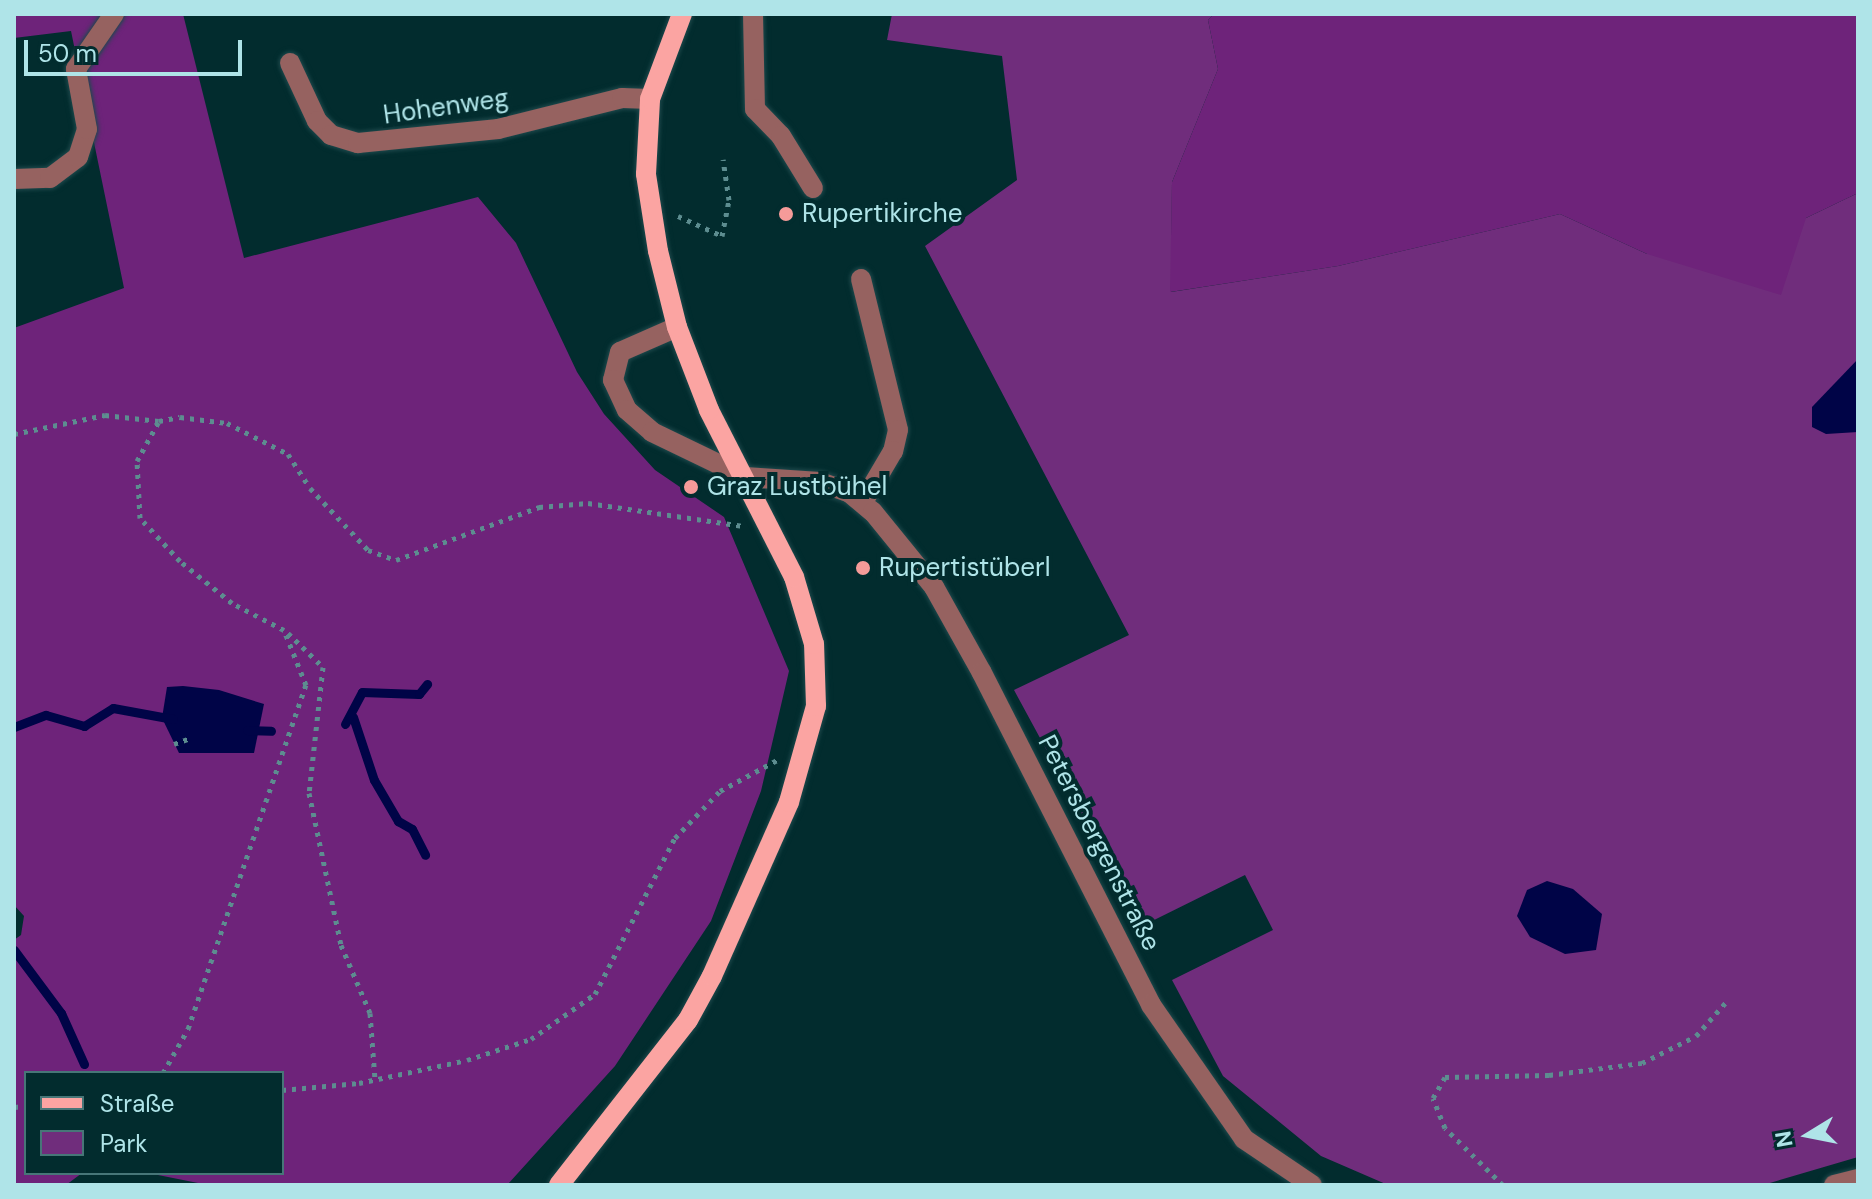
<!DOCTYPE html>
<html>
<head>
<meta charset="utf-8">
<style>
	body { margin:0 }
	#map { position:relative; width:1872px; height:1199px; overflow:hidden; background:#022c2e; font-family:"DM Sans",sans-serif }
	div>[style] { position:absolute }
	.green>* { inset:0; background:#702d7c }
	.forest>* { inset:0; background:#6e237a }
	.water>* { inset:0; background:#000447 }
	.stream>* { height:9px; margin:-4.5px; padding:0 4.5px; transform-origin:4.5px; border-radius:4.5px; background:#000447 }
	.path>* { height:5px; margin-top:-2.5px; transform-origin:0; background:repeating-linear-gradient(90deg,#5d8d90 0 4px,transparent 0 10px) }
	.roads { filter:drop-shadow(0 0 2px #1e494c) drop-shadow(0 0 2px #1e494c) }
	.minor>* { height:20px; margin:-10px; padding:0 10px; transform-origin:10px; border-radius:10px; background:#966260 }
	.major>* { height:20px; margin:-10px; padding:0 10px; transform-origin:10px; border-radius:10px; background:#fba4a2 }
	.dots>* { width:22px; height:22px; translate:-50% -50%; box-sizing:border-box; border:4px solid #022c2e; border-radius:50% }
	span { translate:-50% -50%; white-space:nowrap; text-align:center; line-height:1.15; -webkit-text-stroke:8px #022c2e; paint-order:stroke }
	.street-label { font-size:26px; color:#afe4e8 }
	.poi-label { font-size:26px; color:#afe4e8 }
	.left { translate:0 -50%; text-align:left }
	.frame { position:absolute; inset:0; border:16px solid #afe4e8; pointer-events:none }
	.legend { position:absolute; left:24px; top:1071px; width:260px; height:104px; box-sizing:border-box; background:#022c2e; border:2px solid #477678; margin:0; padding:10px 14px; list-style:none; font-size:24px; color:#afe4e8 }
	.legend li { display:flex; align-items:center; gap:16px; height:40px }
	.legend b { width:40px; border:2px solid #477678 }
	.north { position:absolute; left:1768px; top:1095px; width:80px; height:80px; -webkit-text-stroke:6px #022c2e; paint-order:stroke; rotate:260deg; font-size:22px; font-weight:700; line-height:32px; text-align:center; color:#afe4e8 }
	.north::after { content:''; display:block; margin:auto; width:28px; height:36px; background:#afe4e8; clip-path:polygon(50% 0,100% 100%,50% 72%,0 100%) }
	.scale { position:absolute; left:24px; top:40px; width:218px; height:36px; box-sizing:border-box; border:4px solid #afe4e8; border-top:0; padding-left:10px; font-size:24px; line-height:28px; white-space:nowrap; color:#afe4e8; -webkit-text-stroke:6px #022c2e; paint-order:stroke }
</style>
</head>
<body>
<div id="map">
	<div class="green">
		<i style="clip-path:polygon(892px 14px,1214px 14px,1208px 20px,1218px 69px,1172px 182px,1171px 292px,1338px 266px,1560px 214px,1647px 254px,1806px 218px,1858px 193px,1858px 1157px,1763px 1185px,1388px 1185px,1321px 1156px,1223px 1076px,1172px 980px,1273px 930px,1245px 875px,1142px 926px,1014px 690px,1129px 635px,925px 246px,1017px 180px,1002px 56px,887px 40px)"></i>
	</div>
	<div class="forest">
		<i style="clip-path:polygon(14px 14px,183px 14px,244px 258px,478px 197px,516px 243px,577px 372px,604px 414px,655px 470px,724px 517px,789px 671px,761px 791px,711px 921px,615px 1066px,507px 1185px,208px 1185px,148px 1173px,282px 1173px,282px 1073px,26px 1073px,26px 1173px,82px 1173px,66px 1185px,14px 1185px,14px 940px,21px 935px,24px 916px,14px 905px,14px 328px,124px 288px,71px 31px,14px 38px)"></i>
		<i style="clip-path:polygon(1214px 14px,1858px 14px,1858px 193px,1806px 218px,1781px 295px,1647px 254px,1560px 214px,1338px 266px,1170px 292px,1172px 182px,1218px 69px,1208px 20px)"></i>
	</div>
	<div class="water">
		<i style="clip-path:polygon(1858px 359px,1858px 432px,1826px 434px,1812px 427px,1812px 407px)"></i>
		<i style="clip-path:polygon(183px 686px,219px 690px,264px 704px,254px 753px,179px 753px,162px 718px,167px 687px)"></i>
		<i style="clip-path:polygon(1547px 881px,1573px 889px,1602px 914px,1596px 950px,1565px 954px,1530px 937px,1517px 916px,1527px 890px)"></i>
	</div>
	<div class="stream">
		<i style="left:353px;top:717px;width:66px;rotate:71.6deg"></i>
		<i style="left:374px;top:780px;width:48px;rotate:59.7deg"></i>
		<i style="left:398px;top:821px;width:16px;rotate:30deg"></i>
		<i style="left:412px;top:829px;width:29px;rotate:63deg"></i>
		<i style="left:345px;top:724px;width:36px;rotate:-62deg"></i>
		<i style="left:362px;top:692px;width:57px;rotate:2deg"></i>
		<i style="left:419px;top:694px;width:13px;rotate:-51deg"></i>
		<i style="left:14px;top:727px;width:34px;rotate:-21deg"></i>
		<i style="left:46px;top:715px;width:40px;rotate:16deg"></i>
		<i style="left:84px;top:726px;width:34px;rotate:-32deg"></i>
		<i style="left:113px;top:708px;width:61px;rotate:10.4deg"></i>
		<i style="left:247px;top:730px;width:24px;rotate:2deg"></i>
		<i style="left:14px;top:950px;width:79px;rotate:53.3deg"></i>
		<i style="left:61px;top:1013px;width:56px;rotate:65.7deg"></i>
	</div>
	<div class="path">
		<i style="left:678px;top:216px;width:48px;rotate:24.4deg"></i>
		<i style="left:722px;top:236px;width:37px;rotate:-79deg"></i>
		<i style="left:729px;top:200px;width:41px;rotate:-98.3deg"></i>
		<i style="left:14px;top:434px;width:93px;rotate:-11.8deg"></i>
		<i style="left:105px;top:415px;width:54px;rotate:6.3deg"></i>
		<i style="left:288px;top:633px;width:49px;rotate:44.2deg"></i>
		<i style="left:323px;top:667px;width:127px;rotate:96.3deg"></i>
		<i style="left:309px;top:793px;width:155px;rotate:78.1deg"></i>
		<i style="left:341px;top:945px;width:74px;rotate:66.9deg"></i>
		<i style="left:370px;top:1013px;width:67px;rotate:85.7deg"></i>
		<i style="left:174px;top:744px;width:15px;rotate:-20deg"></i>
		<i style="left:163px;top:1073px;width:51px;rotate:-60.4deg"></i>
		<i style="left:188px;top:1029px;width:364px;rotate:-71.1deg"></i>
		<i style="left:306px;top:685px;width:59px;rotate:-111.8deg"></i>
		<i style="left:284px;top:630px;width:59px;rotate:-152.6deg"></i>
		<i style="left:232px;top:603px;width:67px;rotate:-141.1deg"></i>
		<i style="left:180px;top:561px;width:59px;rotate:-132.9deg"></i>
		<i style="left:140px;top:518px;width:57px;rotate:-93deg"></i>
		<i style="left:137px;top:461px;width:46px;rotate:-61.2deg"></i>
		<i style="left:159px;top:421px;width:21px;rotate:-11deg"></i>
		<i style="left:180px;top:417px;width:47px;rotate:7.3deg"></i>
		<i style="left:227px;top:423px;width:68px;rotate:26.9deg"></i>
		<i style="left:288px;top:454px;width:40px;rotate:57.1deg"></i>
		<i style="left:310px;top:488px;width:85px;rotate:46.9deg"></i>
		<i style="left:368px;top:550px;width:30px;rotate:20deg"></i>
		<i style="left:396px;top:560px;width:153px;rotate:-20.3deg"></i>
		<i style="left:539px;top:507px;width:49px;rotate:-4.7deg"></i>
		<i style="left:588px;top:503px;width:157px;rotate:8.4deg"></i>
		<i style="left:282px;top:1090px;width:77px;rotate:-5.2deg"></i>
		<i style="left:359px;top:1083px;width:110px;rotate:-12deg"></i>
		<i style="left:467px;top:1060px;width:67px;rotate:-18.2deg"></i>
		<i style="left:531px;top:1039px;width:78px;rotate:-35.1deg"></i>
		<i style="left:595px;top:994px;width:175px;rotate:-62.9deg"></i>
		<i style="left:675px;top:838px;width:65px;rotate:-46.2deg"></i>
		<i style="left:720px;top:791px;width:65px;rotate:-28.5deg"></i>
		<i style="left:14px;top:1107px;width:12px;rotate:-5deg"></i>
		<i style="left:1503px;top:1185px;width:81px;rotate:-135.5deg"></i>
		<i style="left:1445px;top:1128px;width:32px;rotate:-112deg"></i>
		<i style="left:1433px;top:1098px;width:24px;rotate:-60deg"></i>
		<i style="left:1445px;top:1077px;width:104px;rotate:-1.1deg"></i>
		<i style="left:1549px;top:1075px;width:94px;rotate:-7.4deg"></i>
		<i style="left:1642px;top:1063px;width:60px;rotate:-26.6deg"></i>
		<i style="left:1696px;top:1036px;width:47px;rotate:-48.5deg"></i>
	</div>
	<div class="roads">
		<div class="minor">
			<i style="left:753px;top:14px;width:95px;rotate:88.8deg"></i>
			<i style="left:755px;top:109px;width:37px;rotate:46deg"></i>
			<i style="left:781px;top:136px;width:61px;rotate:58.4deg"></i>
			<i style="left:290px;top:63px;width:64px;rotate:65deg"></i>
			<i style="left:317px;top:121px;width:20px;rotate:45deg"></i>
			<i style="left:331px;top:135px;width:28px;rotate:17deg"></i>
			<i style="left:358px;top:143px;width:141px;rotate:-5.7deg"></i>
			<i style="left:498px;top:129px;width:128px;rotate:-14deg"></i>
			<i style="left:622px;top:98px;width:28px;rotate:2deg"></i>
			<i style="left:14px;top:179px;width:36px;rotate:-2deg"></i>
			<i style="left:50px;top:178px;width:35px;rotate:-37deg"></i>
			<i style="left:78px;top:157px;width:29px;rotate:-72deg"></i>
			<i style="left:87px;top:129px;width:61px;rotate:-100.4deg"></i>
			<i style="left:76px;top:69px;width:67px;rotate:-55.4deg"></i>
			<i style="left:861px;top:279px;width:155px;rotate:76.2deg"></i>
			<i style="left:898px;top:430px;width:22px;rotate:103deg"></i>
			<i style="left:893px;top:451px;width:59px;rotate:120.5deg"></i>
			<i style="left:677px;top:327px;width:62px;rotate:156.3deg"></i>
			<i style="left:620px;top:352px;width:29px;rotate:104deg"></i>
			<i style="left:613px;top:380px;width:33px;rotate:65deg"></i>
			<i style="left:627px;top:410px;width:33px;rotate:41deg"></i>
			<i style="left:652px;top:432px;width:103px;rotate:25.8deg"></i>
			<i style="left:745px;top:477px;width:75px;rotate:3.8deg"></i>
			<i style="left:820px;top:482px;width:32px;rotate:20deg"></i>
			<i style="left:850px;top:493px;width:30px;rotate:40deg"></i>
			<i style="left:873px;top:512px;width:97px;rotate:50.9deg"></i>
			<i style="left:934px;top:587px;width:98px;rotate:60.8deg"></i>
			<i style="left:982px;top:673px;width:373px;rotate:63deg"></i>
			<i style="left:1151px;top:1005px;width:163px;rotate:55.2deg"></i>
			<i style="left:1244px;top:1139px;width:82px;rotate:34.1deg"></i>
			<i style="left:1834px;top:1185px;width:25px;rotate:-14deg"></i>
		</div>
		<div class="major">
			<i style="left:559px;top:1185px;width:209px;rotate:-52deg"></i>
			<i style="left:688px;top:1020px;width:50px;rotate:-61.4deg"></i>
			<i style="left:712px;top:976px;width:190px;rotate:-66.1deg"></i>
			<i style="left:789px;top:802px;width:100px;rotate:-74.3deg"></i>
			<i style="left:816px;top:706px;width:62px;rotate:-91.8deg"></i>
			<i style="left:814px;top:644px;width:70px;rotate:-106.6deg"></i>
			<i style="left:794px;top:577px;width:187px;rotate:-117deg"></i>
			<i style="left:709px;top:410px;width:89px;rotate:-111.1deg"></i>
			<i style="left:677px;top:327px;width:78px;rotate:-104deg"></i>
			<i style="left:658px;top:251px;width:78px;rotate:-98.9deg"></i>
			<i style="left:646px;top:174px;width:75px;rotate:-86.9deg"></i>
			<i style="left:650px;top:99px;width:91px;rotate:-69.4deg"></i>
		</div>
	</div>
	<div class="dots">
		<i style="left:786px;top:214px;background:#f59b99"></i>
		<i style="left:691px;top:487px;background:#f59b99"></i>
		<i style="left:863px;top:568px;background:#f59b99"></i>
	</div>
	<div class="street-label">
		<span style="left:446px;top:107px;rotate:-8deg">Hohenweg</span>
		<span style="left:1099px;top:843px;rotate:63deg">Petersbergenstraße</span>
	</div>
	<div class="poi-label">
		<span class="left" style="left:802px;top:214px">Rupertikirche</span>
		<span class="left" style="left:707px;top:487px">Graz Lustbühel</span>
		<span class="left" style="left:879px;top:568px">Rupertistüberl</span>
	</div>
	<div class="frame"></div>
	<ul class="legend">
	<li><b style="height:10px;background:#fba4a2"></b>Straße</li>
	<li><b style="height:22px;background:#702d7c"></b>Park</li>
	</ul>
	<div class="north">N</div>
	<div class="scale">50 m</div>
</div>
</body>
</html>
